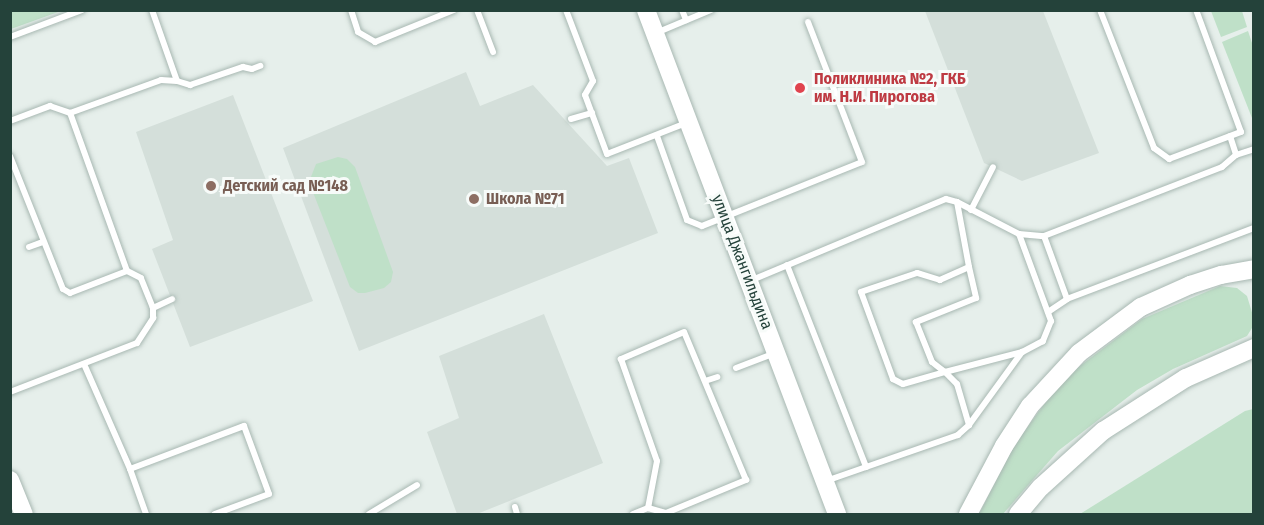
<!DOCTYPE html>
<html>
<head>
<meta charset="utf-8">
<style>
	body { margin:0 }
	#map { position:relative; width:1264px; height:525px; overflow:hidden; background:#e6efeb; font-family:"Fira Sans Condensed",sans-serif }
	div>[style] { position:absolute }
	.built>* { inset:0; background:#d4dfda }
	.green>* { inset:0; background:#bfe0c8 }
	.roads { filter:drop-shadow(0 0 2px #a8b8b2) drop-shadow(0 0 2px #a8b8b2) }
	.service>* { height:6px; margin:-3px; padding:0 3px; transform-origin:3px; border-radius:3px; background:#fff }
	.secondary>* { height:18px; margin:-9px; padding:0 9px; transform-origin:9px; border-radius:9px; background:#fff }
	.dots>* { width:16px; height:16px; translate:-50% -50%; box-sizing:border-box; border:3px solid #f7fbf9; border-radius:50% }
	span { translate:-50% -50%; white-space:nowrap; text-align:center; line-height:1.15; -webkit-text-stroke:6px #f7fbf9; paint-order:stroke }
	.health-label { font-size:16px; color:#be3a42; font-weight:700 }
	.left { translate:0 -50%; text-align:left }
	.education-label { font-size:16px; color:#785e54; font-weight:700 }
	.street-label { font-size:16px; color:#24423a }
	.frame { position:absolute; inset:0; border:12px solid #24423a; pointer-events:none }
</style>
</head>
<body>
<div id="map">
	<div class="built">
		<i style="clip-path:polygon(925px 11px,1043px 11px,1099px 153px,1022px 181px,984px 163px)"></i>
		<i style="clip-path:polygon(466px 72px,480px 106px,533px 85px,607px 166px,629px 158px,658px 233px,359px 351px,283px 148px)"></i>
		<i style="clip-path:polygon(233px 95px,313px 301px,190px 347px,152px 249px,173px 240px,136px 132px)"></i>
		<i style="clip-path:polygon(544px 314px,603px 463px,477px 514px,457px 514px,427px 432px,459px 418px,439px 356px)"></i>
	</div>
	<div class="green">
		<i style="clip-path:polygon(11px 10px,61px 10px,61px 11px,11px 29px)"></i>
		<i style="clip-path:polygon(1211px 11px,1242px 11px,1247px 27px,1221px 37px)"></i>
		<i style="clip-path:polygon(1248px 31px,1254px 49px,1252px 118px,1222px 42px)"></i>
		<i style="clip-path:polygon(338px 157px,347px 159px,355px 167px,393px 272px,391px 282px,384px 288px,365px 293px,358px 293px,350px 287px,309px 182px,316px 164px)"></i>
		<i style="clip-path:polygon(1220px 286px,1237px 288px,1247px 296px,1254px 319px,1252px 328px,1247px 336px,1173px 369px,1137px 390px,1058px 451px,1003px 514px,979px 514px,1015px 444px,1048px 399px,1076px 369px,1142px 319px)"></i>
		<i style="clip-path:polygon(1253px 409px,1253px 514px,1080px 514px,1245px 411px)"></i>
	</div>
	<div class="roads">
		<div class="service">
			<i style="left:152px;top:10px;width:75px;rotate:70.6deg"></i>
			<i style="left:177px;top:81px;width:14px;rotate:17deg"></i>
			<i style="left:190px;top:85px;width:56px;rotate:-18.8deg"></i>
			<i style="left:243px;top:67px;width:9px;rotate:13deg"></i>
			<i style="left:252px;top:69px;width:9px;rotate:-21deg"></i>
			<i style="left:351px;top:10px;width:23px;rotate:72deg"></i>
			<i style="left:358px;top:32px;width:20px;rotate:30deg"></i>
			<i style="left:375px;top:42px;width:85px;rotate:-22.1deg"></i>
			<i style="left:477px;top:10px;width:45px;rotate:69.1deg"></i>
			<i style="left:566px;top:10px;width:76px;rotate:69.2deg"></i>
			<i style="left:593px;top:81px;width:16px;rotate:120deg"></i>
			<i style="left:585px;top:95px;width:63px;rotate:69.6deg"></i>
			<i style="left:607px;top:154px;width:85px;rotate:-21.4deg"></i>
			<i style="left:682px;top:10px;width:11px;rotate:68deg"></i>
			<i style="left:1100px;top:10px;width:148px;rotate:68.6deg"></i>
			<i style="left:1154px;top:148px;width:19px;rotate:36deg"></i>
			<i style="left:1169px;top:159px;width:77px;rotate:-20.6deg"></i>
			<i style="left:1241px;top:132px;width:130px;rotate:-110.2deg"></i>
			<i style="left:656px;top:33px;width:60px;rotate:-22.7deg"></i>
			<i style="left:10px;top:37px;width:77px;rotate:-20.6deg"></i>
			<i style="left:571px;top:119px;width:22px;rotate:-16deg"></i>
			<i style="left:10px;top:121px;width:43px;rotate:-20.6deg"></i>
			<i style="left:50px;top:106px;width:21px;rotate:19deg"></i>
			<i style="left:70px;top:113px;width:97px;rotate:-19.9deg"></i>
			<i style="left:161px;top:80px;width:16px;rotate:4deg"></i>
			<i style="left:657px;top:136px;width:89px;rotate:70.3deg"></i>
			<i style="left:687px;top:220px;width:16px;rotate:22deg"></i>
			<i style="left:702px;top:226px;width:172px;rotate:-21.8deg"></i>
			<i style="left:862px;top:162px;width:150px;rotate:-111.1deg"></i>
			<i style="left:1230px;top:136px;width:20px;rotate:72deg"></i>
			<i style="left:10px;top:156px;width:143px;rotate:68.3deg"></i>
			<i style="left:63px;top:289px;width:8px;rotate:30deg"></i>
			<i style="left:70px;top:293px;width:61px;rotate:-21.1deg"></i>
			<i style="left:127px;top:271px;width:168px;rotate:-109.8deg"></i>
			<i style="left:957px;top:202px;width:70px;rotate:27.3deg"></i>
			<i style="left:1019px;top:234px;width:93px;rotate:69.8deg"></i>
			<i style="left:1051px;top:321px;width:22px;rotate:112deg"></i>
			<i style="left:1043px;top:341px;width:24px;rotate:152deg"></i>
			<i style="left:1022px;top:352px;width:90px;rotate:126deg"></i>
			<i style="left:971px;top:210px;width:48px;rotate:-62.9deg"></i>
			<i style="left:1019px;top:234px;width:25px;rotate:5deg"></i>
			<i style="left:1044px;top:236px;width:191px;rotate:-21.2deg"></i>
			<i style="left:1222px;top:167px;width:18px;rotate:-41deg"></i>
			<i style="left:1236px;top:155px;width:19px;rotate:-18deg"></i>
			<i style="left:1044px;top:236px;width:67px;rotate:69.9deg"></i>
			<i style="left:29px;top:247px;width:15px;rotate:-20deg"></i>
			<i style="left:787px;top:265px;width:217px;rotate:68.6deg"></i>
			<i style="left:969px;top:267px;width:32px;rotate:77deg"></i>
			<i style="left:976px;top:298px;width:65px;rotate:158.2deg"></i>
			<i style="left:916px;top:322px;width:43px;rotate:68.2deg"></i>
			<i style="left:932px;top:362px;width:16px;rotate:38deg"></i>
			<i style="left:945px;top:372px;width:80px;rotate:-14.6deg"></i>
			<i style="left:752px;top:280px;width:210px;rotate:-22.7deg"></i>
			<i style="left:946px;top:199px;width:11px;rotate:15deg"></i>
			<i style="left:957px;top:202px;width:66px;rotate:79.5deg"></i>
			<i style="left:969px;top:267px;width:32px;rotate:156deg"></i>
			<i style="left:940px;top:280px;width:24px;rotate:-163deg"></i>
			<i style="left:917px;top:273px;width:59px;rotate:161.3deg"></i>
			<i style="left:861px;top:292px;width:93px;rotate:69.8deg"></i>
			<i style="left:893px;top:379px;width:11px;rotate:27deg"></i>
			<i style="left:903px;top:384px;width:44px;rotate:-15.9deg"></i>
			<i style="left:945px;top:372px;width:17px;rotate:45deg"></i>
			<i style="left:957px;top:384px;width:43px;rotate:73.7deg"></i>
			<i style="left:969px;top:425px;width:15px;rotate:138deg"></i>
			<i style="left:958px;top:435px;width:140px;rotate:160.8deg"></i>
			<i style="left:153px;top:308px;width:21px;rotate:-25deg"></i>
			<i style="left:1048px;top:312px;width:23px;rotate:-34deg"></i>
			<i style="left:1067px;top:299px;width:200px;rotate:-20.8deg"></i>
			<i style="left:84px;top:364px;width:115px;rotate:66.3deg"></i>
			<i style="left:130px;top:469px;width:48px;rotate:70.4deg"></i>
			<i style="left:736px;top:368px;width:42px;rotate:-21deg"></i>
			<i style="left:705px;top:381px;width:13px;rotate:-18deg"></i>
			<i style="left:10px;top:392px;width:136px;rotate:-21.1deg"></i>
			<i style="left:137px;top:343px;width:30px;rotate:-57deg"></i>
			<i style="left:153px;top:318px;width:10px;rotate:-90deg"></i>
			<i style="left:153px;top:308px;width:32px;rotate:-112deg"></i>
			<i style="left:141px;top:278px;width:16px;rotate:-153deg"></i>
			<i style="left:130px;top:469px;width:122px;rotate:-20.7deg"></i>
			<i style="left:244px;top:426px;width:72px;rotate:69.8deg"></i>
			<i style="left:269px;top:494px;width:58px;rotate:159.7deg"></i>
			<i style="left:515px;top:507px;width:7px;rotate:74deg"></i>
			<i style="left:369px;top:514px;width:56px;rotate:-31.1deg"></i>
			<i style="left:633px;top:514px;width:16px;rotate:-22deg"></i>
			<i style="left:648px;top:508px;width:19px;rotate:16deg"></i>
			<i style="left:666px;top:513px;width:87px;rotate:-22.4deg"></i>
			<i style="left:746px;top:480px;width:160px;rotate:-112.7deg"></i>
			<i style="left:684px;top:332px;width:69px;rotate:156.8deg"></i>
			<i style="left:621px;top:359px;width:108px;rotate:70.6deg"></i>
			<i style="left:657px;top:461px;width:48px;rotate:100.8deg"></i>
		</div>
		<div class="secondary">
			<i style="left:646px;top:10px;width:539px;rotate:69.24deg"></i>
			<i style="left:10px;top:480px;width:37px;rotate:68deg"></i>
			<i style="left:968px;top:514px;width:77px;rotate:-62.1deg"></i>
			<i style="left:1004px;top:446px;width:48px;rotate:-57deg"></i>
			<i style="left:1030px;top:406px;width:72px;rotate:-47.2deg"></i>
			<i style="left:1079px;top:353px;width:77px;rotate:-36.6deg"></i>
			<i style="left:1141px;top:307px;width:54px;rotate:-24.2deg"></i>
			<i style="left:1190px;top:285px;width:33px;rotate:-18deg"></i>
			<i style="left:1221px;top:275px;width:34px;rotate:-10deg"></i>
			<i style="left:1018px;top:514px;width:35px;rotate:-50deg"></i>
			<i style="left:1041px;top:487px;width:84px;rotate:-42.1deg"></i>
			<i style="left:1103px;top:431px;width:98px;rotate:-32.6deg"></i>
			<i style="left:1186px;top:378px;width:74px;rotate:-23.8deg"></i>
		</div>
	</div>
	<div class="dots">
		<i style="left:800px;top:88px;background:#e0444e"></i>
		<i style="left:211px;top:186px;background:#8d6e63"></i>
		<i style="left:474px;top:199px;background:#8d6e63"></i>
	</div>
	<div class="health-label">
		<span class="left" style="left:814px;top:88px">Поликлиника №2, ГКБ<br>им. Н.И. Пирогова</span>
	</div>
	<div class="education-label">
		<span class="left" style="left:223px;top:186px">Детский сад №148</span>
		<span class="left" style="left:486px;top:199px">Школа №71</span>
	</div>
	<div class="street-label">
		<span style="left:742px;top:262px;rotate:69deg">улица Джангильдина</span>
	</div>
	<div class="frame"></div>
</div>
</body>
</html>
